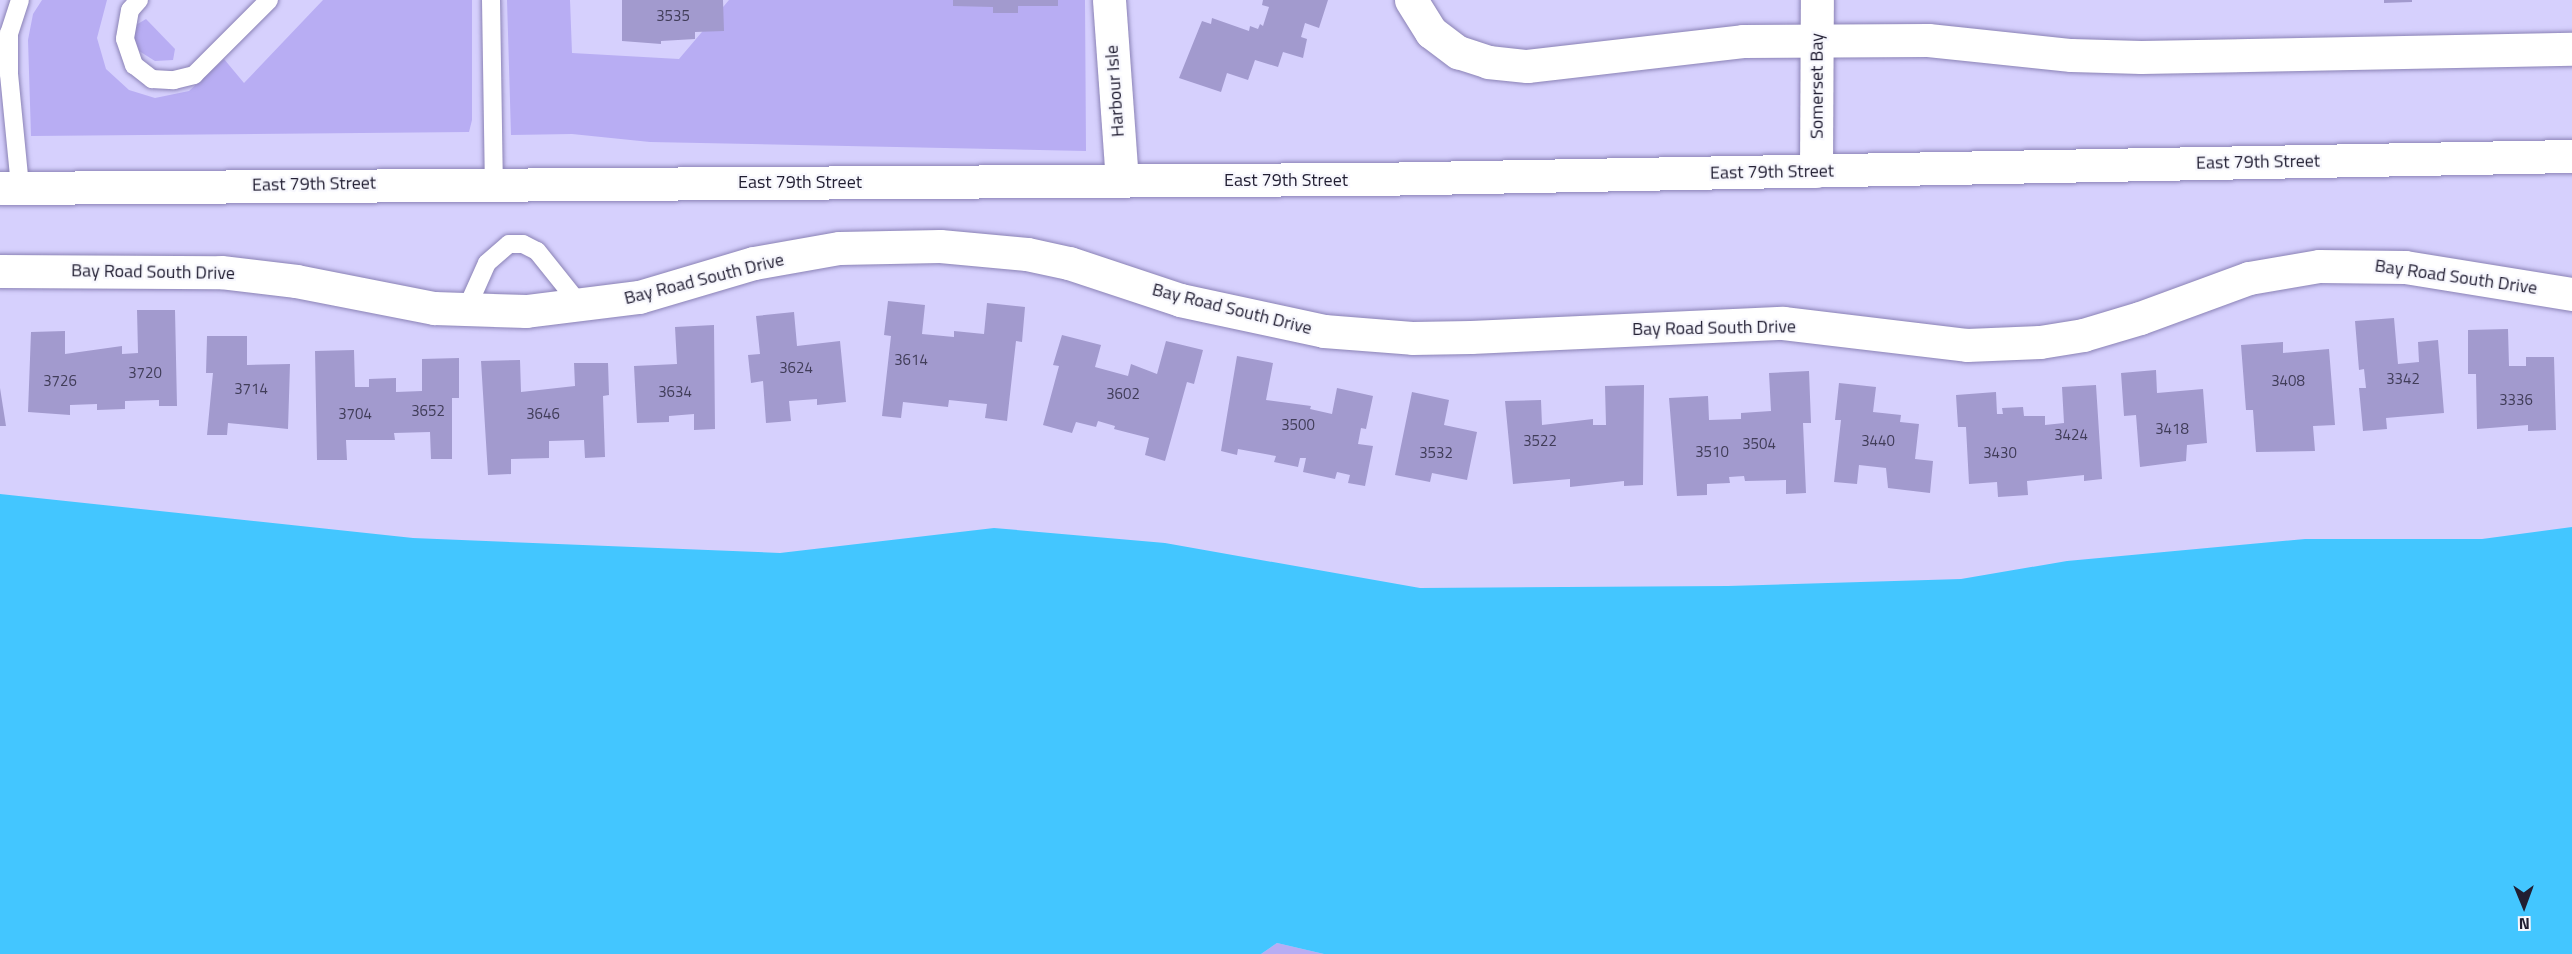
<!DOCTYPE html>
<html>
<head>
<meta charset="utf-8">
<style>
	body { margin:0 }
	#map { position:relative; width:2572px; height:954px; overflow:hidden; background:#d6d0fd; font-family:"Titillium Web",sans-serif }
	div>[style] { position:absolute }
	.green>* { inset:0; background:#b8adf3 }
	.water>* { inset:0; background:#43c6ff }
	.building>* { inset:0; background:#a29ace }
	.roads { filter:drop-shadow(0 0 2px #8a82b5) drop-shadow(0 0 2px #8a82b5) }
	.lane>* { height:18px; margin:-9px; padding:0 9px; transform-origin:9px; border-radius:9px; background:#fff }
	.street>* { height:33px; margin:-16.5px; padding:0 16.5px; transform-origin:16.5px; border-radius:16.5px; background:#fff }
	.secondary>* { height:33px; margin:-16.5px; padding:0 16.5px; transform-origin:16.5px; border-radius:16.5px; background:#fff }
	span { translate:-50% -50%; white-space:nowrap; text-align:center; line-height:1.15; -webkit-text-stroke:4.5px #f7f7fd; paint-order:stroke }
	.number-label { font-size:15px; color:#413d59 }
	.number-label span { -webkit-text-stroke-width:0 }
	.street-label { font-size:18px; color:#211e32 }
	.north { position:absolute; left:2494px; top:876px; width:60px; height:60px; -webkit-text-stroke:4px #f7f7fd; paint-order:stroke; rotate:179deg; font-size:16px; font-weight:700; line-height:24px; text-align:center; color:#211e32 }
	.north::after { content:''; display:block; margin:auto; width:21px; height:27px; background:#211e32; clip-path:polygon(50% 0,100% 100%,50% 72%,0 100%) }
</style>
</head>
<body>
<div id="map">
	<div class="green">
		<i style="clip-path:polygon(42px 0,107px 0,97px 38px,106px 69px,129px 90px,155px 98px,189px 91px,224px 59px,244px 83px,323px 0,472px 0,472px 120px,469px 132px,31px 136px,28px 40px,33px 14px)"></i>
		<i style="clip-path:polygon(507px 0,570px 0,572px 53px,679px 59px,729px 0,1085px 0,1086px 151px,650px 142px,572px 134px,511px 135px)"></i>
		<i style="clip-path:polygon(146px 19px,175px 49px,173px 60px,155px 61px,139px 51px,134px 38px,136px 25px)"></i>
		<i style="clip-path:polygon(1277px 943px,1324px 954px,1261px 954px)"></i>
	</div>
	<div class="water">
		<i style="clip-path:polygon(0 494px,413px 538px,780px 553px,994px 528px,1165px 543px,1420px 588px,1728px 586px,1961px 579px,2067px 561px,2305px 539px,2482px 539px,2572px 527px,2572px 954px,1324px 954px,1277px 943px,1261px 954px,0 954px)"></i>
	</div>
	<div class="building">
		<i style="clip-path:polygon(622px 0,723px 0,724px 31px,695px 32px,695px 39px,661px 41px,661px 44px,622px 41px)"></i>
		<i style="clip-path:polygon(953px 0,1058px 0,1058px 6px,1018px 6px,1018px 13px,993px 13px,993px 7px,953px 6px)"></i>
		<i style="clip-path:polygon(1263px 0,1328px 0,1319px 28px,1305px 23px,1301px 37px,1307px 39px,1303px 58px,1283px 52px,1278px 67px,1255px 60px,1248px 80px,1227px 73px,1221px 92px,1179px 78px,1202px 21px,1211px 24px,1212px 18px,1249px 31px,1250px 26px,1258px 29px,1260px 24px,1263px 26px,1269px 7px,1262px 5px)"></i>
		<i style="clip-path:polygon(2384px 0,2412px 0,2412px 2px,2384px 3px)"></i>
		<i style="clip-path:polygon(888px 301px,925px 305px,922px 334px,954px 337px,954px 331px,984px 334px,987px 303px,1025px 307px,1022px 342px,1016px 341px,1007px 421px,985px 418px,987px 404px,949px 400px,948px 407px,903px 402px,901px 418px,882px 416px,891px 336px,884px 335px)"></i>
		<i style="clip-path:polygon(137px 310px,175px 310px,177px 406px,159px 406px,159px 400px,125px 401px,125px 409px,97px 410px,97px 404px,70px 405px,70px 415px,28px 412px,31px 332px,65px 331px,65px 354px,122px 346px,122px 354px,138px 353px)"></i>
		<i style="clip-path:polygon(794px 312px,797px 346px,840px 341px,846px 402px,817px 405px,817px 399px,789px 401px,791px 421px,766px 423px,763px 381px,751px 383px,748px 355px,760px 354px,756px 316px)"></i>
		<i style="clip-path:polygon(2394px 318px,2398px 364px,2419px 362px,2418px 342px,2438px 340px,2444px 413px,2386px 418px,2387px 429px,2363px 431px,2359px 388px,2366px 388px,2364px 369px,2359px 370px,2355px 321px)"></i>
		<i style="clip-path:polygon(714px 325px,715px 429px,694px 430px,694px 414px,669px 416px,669px 422px,637px 423px,634px 366px,677px 364px,675px 327px)"></i>
		<i style="clip-path:polygon(2508px 329px,2509px 366px,2526px 366px,2526px 357px,2554px 357px,2556px 430px,2528px 431px,2528px 425px,2477px 429px,2476px 374px,2468px 374px,2468px 330px)"></i>
		<i style="clip-path:polygon(1062px 335px,1101px 345px,1095px 367px,1128px 376px,1131px 364px,1157px 374px,1166px 341px,1203px 350px,1194px 384px,1187px 382px,1165px 461px,1145px 455px,1149px 438px,1114px 429px,1115px 426px,1098px 421px,1096px 427px,1076px 422px,1072px 433px,1043px 425px,1059px 366px,1053px 365px)"></i>
		<i style="clip-path:polygon(207px 336px,247px 336px,247px 365px,290px 364px,288px 429px,228px 423px,227px 435px,207px 435px,213px 373px,206px 373px)"></i>
		<i style="clip-path:polygon(2283px 342px,2283px 353px,2329px 349px,2335px 425px,2313px 426px,2315px 451px,2256px 452px,2253px 410px,2246px 410px,2241px 345px)"></i>
		<i style="clip-path:polygon(354px 350px,355px 387px,369px 387px,369px 379px,396px 378px,396px 392px,422px 391px,422px 359px,459px 358px,459px 398px,452px 398px,452px 459px,431px 459px,430px 432px,394px 433px,395px 440px,346px 440px,347px 460px,317px 460px,315px 351px)"></i>
		<i style="clip-path:polygon(1237px 356px,1273px 363px,1266px 400px,1311px 406px,1310px 409px,1332px 414px,1337px 388px,1373px 396px,1366px 429px,1361px 428px,1358px 444px,1373px 446px,1365px 486px,1348px 483px,1350px 475px,1337px 472px,1335px 479px,1303px 472px,1306px 458px,1300px 458px,1298px 467px,1274px 462px,1276px 456px,1238px 449px,1237px 455px,1221px 451px)"></i>
		<i style="clip-path:polygon(520px 360px,521px 392px,575px 386px,574px 363px,608px 363px,609px 395px,603px 396px,605px 457px,585px 458px,584px 440px,549px 441px,549px 458px,511px 459px,511px 474px,488px 475px,481px 361px)"></i>
		<i style="clip-path:polygon(2156px 370px,2157px 393px,2203px 389px,2207px 443px,2187px 445px,2186px 461px,2140px 467px,2136px 415px,2124px 416px,2121px 373px)"></i>
		<i style="clip-path:polygon(1809px 371px,1811px 423px,1803px 423px,1806px 493px,1786px 494px,1786px 480px,1745px 481px,1744px 476px,1729px 477px,1730px 483px,1707px 484px,1707px 495px,1677px 496px,1669px 398px,1708px 396px,1709px 420px,1741px 419px,1741px 413px,1771px 411px,1769px 373px)"></i>
		<i style="clip-path:polygon(1839px 383px,1876px 387px,1873px 412px,1901px 415px,1900px 422px,1919px 424px,1915px 459px,1933px 461px,1930px 493px,1888px 488px,1886px 468px,1859px 465px,1857px 484px,1834px 482px,1841px 420px,1835px 420px)"></i>
		<i style="clip-path:polygon(1644px 385px,1643px 485px,1624px 486px,1624px 481px,1570px 487px,1570px 479px,1513px 484px,1505px 401px,1541px 400px,1542px 425px,1593px 419px,1593px 425px,1606px 425px,1605px 386px)"></i>
		<i style="clip-path:polygon(2096px 385px,2102px 479px,2084px 481px,2084px 475px,2027px 481px,2028px 495px,1998px 497px,1997px 482px,1969px 484px,1966px 427px,1958px 427px,1956px 395px,1996px 392px,1997px 414px,2003px 414px,2002px 408px,2023px 407px,2024px 416px,2045px 416px,2045px 425px,2064px 423px,2062px 387px)"></i>
		<i style="clip-path:polygon(0 388px,6px 426px,0 426px)"></i>
		<i style="clip-path:polygon(1412px 392px,1449px 400px,1444px 425px,1477px 432px,1467px 480px,1432px 473px,1430px 482px,1395px 475px)"></i>
	</div>
	<div class="roads">
		<div class="lane">
			<i style="left:20px;top:0;width:35px;rotate:108deg"></i>
			<i style="left:9px;top:33px;width:41px;rotate:90deg"></i>
			<i style="left:9px;top:74px;width:114px;rotate:84.4deg"></i>
			<i style="left:139px;top:0;width:13px;rotate:132deg"></i>
			<i style="left:130px;top:10px;width:29px;rotate:100deg"></i>
			<i style="left:125px;top:39px;width:28px;rotate:71deg"></i>
			<i style="left:134px;top:65px;width:23px;rotate:38deg"></i>
			<i style="left:152px;top:79px;width:22px;rotate:3deg"></i>
			<i style="left:174px;top:80px;width:21px;rotate:-14deg"></i>
			<i style="left:194px;top:75px;width:106px;rotate:-45deg"></i>
			<i style="left:491px;top:0;width:182px;rotate:89.1deg"></i>
			<i style="left:466px;top:310px;width:51px;rotate:-65.9deg"></i>
			<i style="left:487px;top:263px;width:29px;rotate:-41deg"></i>
			<i style="left:509px;top:244px;width:14px"></i>
			<i style="left:523px;top:244px;width:16px;rotate:27deg"></i>
			<i style="left:537px;top:251px;width:70px;rotate:51.3deg"></i>
		</div>
		<div class="street">
			<i style="left:1109px;top:0;width:181px;rotate:85.9deg"></i>
			<i style="left:1411px;top:0;width:38px;rotate:58deg"></i>
			<i style="left:1431px;top:32px;width:34px;rotate:37deg"></i>
			<i style="left:1458px;top:52px;width:32px;rotate:18deg"></i>
			<i style="left:1488px;top:62px;width:39px;rotate:6deg"></i>
			<i style="left:1527px;top:66px;width:217px;rotate:-6.6deg"></i>
			<i style="left:1743px;top:41px;width:185px;rotate:-0.3deg"></i>
			<i style="left:1928px;top:40px;width:144px;rotate:6deg"></i>
			<i style="left:2071px;top:55px;width:70px;rotate:1.6deg"></i>
			<i style="left:2141px;top:57px;width:431px;rotate:-1.1deg"></i>
			<i style="left:1816px;top:171px;width:171px;rotate:-89.7deg"></i>
			<i style="left:0;top:271px;width:221px;rotate:0.3deg"></i>
			<i style="left:221px;top:272px;width:76px;rotate:6.8deg"></i>
			<i style="left:296px;top:281px;width:141px;rotate:11.1deg"></i>
			<i style="left:434px;top:308px;width:92px;rotate:1.9deg"></i>
			<i style="left:526px;top:311px;width:114px;rotate:-7.1deg"></i>
			<i style="left:639px;top:297px;width:120px;rotate:-16.5deg"></i>
			<i style="left:754px;top:263px;width:86px;rotate:-10deg"></i>
			<i style="left:839px;top:248px;width:101px;rotate:-1.1deg"></i>
			<i style="left:940px;top:246px;width:87px;rotate:5.3deg"></i>
			<i style="left:1027px;top:254px;width:43px;rotate:12.1deg"></i>
			<i style="left:1069px;top:263px;width:117px;rotate:18.4deg"></i>
			<i style="left:1180px;top:300px;width:147px;rotate:12.1deg"></i>
			<i style="left:1324px;top:331px;width:88px;rotate:4.5deg"></i>
			<i style="left:1412px;top:338px;width:59px;rotate:-1deg"></i>
			<i style="left:1471px;top:337px;width:312px;rotate:-2.6deg"></i>
			<i style="left:1783px;top:323px;width:185px;rotate:6.8deg"></i>
			<i style="left:1967px;top:345px;width:73px;rotate:-2.4deg"></i>
			<i style="left:2040px;top:342px;width:44px;rotate:-9.2deg"></i>
			<i style="left:2083px;top:335px;width:59px;rotate:-16.6deg"></i>
			<i style="left:2140px;top:318px;width:116px;rotate:-20.2deg"></i>
			<i style="left:2249px;top:278px;width:71px;rotate:-9.7deg"></i>
			<i style="left:2319px;top:266px;width:86px;rotate:0.7deg"></i>
			<i style="left:2405px;top:267px;width:169px;rotate:9.2deg"></i>
		</div>
		<div class="secondary">
			<i style="left:0;top:188px;width:1373px;rotate:-0.38deg"></i>
			<i style="left:1373px;top:179px;width:1199px;rotate:-1.1deg"></i>
		</div>
	</div>
	<div class="number-label">
		<span style="left:673px;top:16px">3535</span>
		<span style="left:911px;top:360px">3614</span>
		<span style="left:796px;top:368px">3624</span>
		<span style="left:145px;top:373px">3720</span>
		<span style="left:2403px;top:379px">3342</span>
		<span style="left:60px;top:381px">3726</span>
		<span style="left:2288px;top:381px">3408</span>
		<span style="left:251px;top:389px">3714</span>
		<span style="left:675px;top:392px">3634</span>
		<span style="left:1123px;top:394px">3602</span>
		<span style="left:2516px;top:400px">3336</span>
		<span style="left:428px;top:411px">3652</span>
		<span style="left:355px;top:414px">3704</span>
		<span style="left:543px;top:414px">3646</span>
		<span style="left:1298px;top:425px">3500</span>
		<span style="left:2172px;top:429px">3418</span>
		<span style="left:2071px;top:435px">3424</span>
		<span style="left:1540px;top:441px">3522</span>
		<span style="left:1878px;top:441px">3440</span>
		<span style="left:1759px;top:444px">3504</span>
		<span style="left:1712px;top:452px">3510</span>
		<span style="left:1436px;top:453px">3532</span>
		<span style="left:2000px;top:453px">3430</span>
	</div>
	<div class="street-label">
		<span style="left:1817px;top:86px;rotate:-90deg">Somerset Bay</span>
		<span style="left:1115px;top:91px;rotate:-94deg">Harbour Isle</span>
		<span style="left:2258px;top:162px;rotate:-1deg">East 79th Street</span>
		<span style="left:1772px;top:172px;rotate:-1deg">East 79th Street</span>
		<span style="left:1286px;top:180px">East 79th Street</span>
		<span style="left:800px;top:182px">East 79th Street</span>
		<span style="left:314px;top:184px;rotate:-1deg">East 79th Street</span>
		<span style="left:153px;top:272px;rotate:1deg">Bay Road South Drive</span>
		<span style="left:2456px;top:277px;rotate:8deg">Bay Road South Drive</span>
		<span style="left:704px;top:279px;rotate:-14deg">Bay Road South Drive</span>
		<span style="left:1232px;top:309px;rotate:14deg">Bay Road South Drive</span>
		<span style="left:1714px;top:328px;rotate:-1deg">Bay Road South Drive</span>
	</div>
	<div class="north">N</div>
</div>
</body>
</html>
